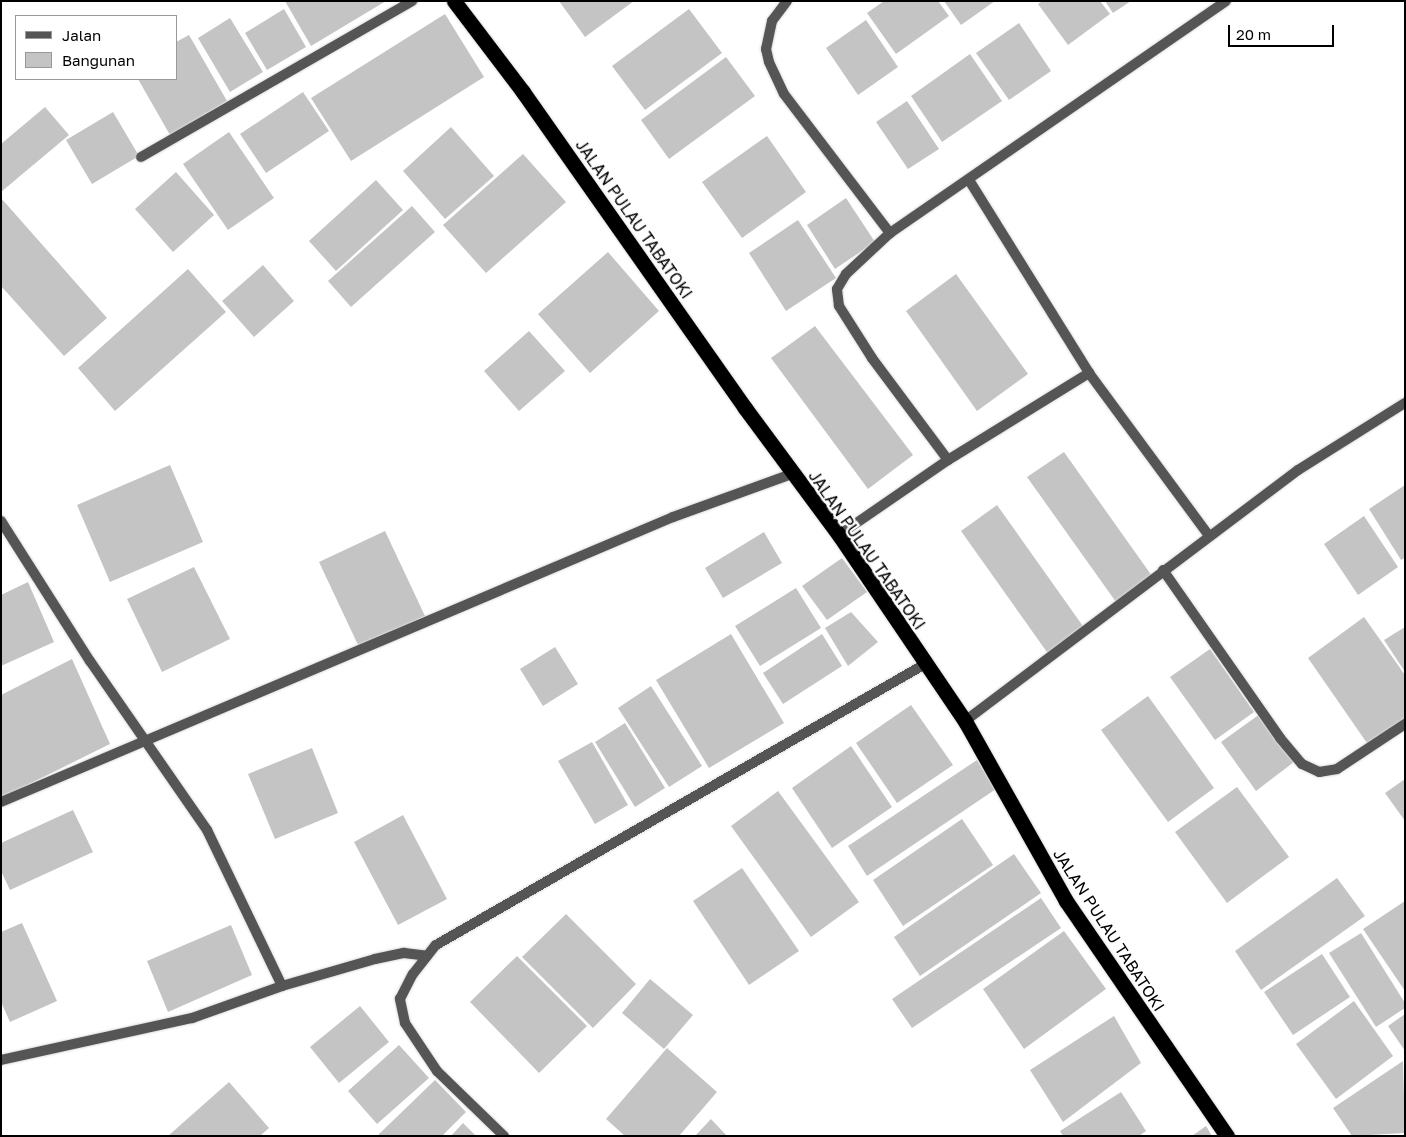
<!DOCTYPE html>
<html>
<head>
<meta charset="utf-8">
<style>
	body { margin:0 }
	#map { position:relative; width:1406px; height:1137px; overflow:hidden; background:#fff; font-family:"Golos Text",sans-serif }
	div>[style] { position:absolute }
	.building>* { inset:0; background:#c4c4c4 }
	.roads { filter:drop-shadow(0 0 1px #dbdbdb) drop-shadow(0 0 1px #dbdbdb) }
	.street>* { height:10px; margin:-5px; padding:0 5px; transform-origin:5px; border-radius:5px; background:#555 }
	.highway>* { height:15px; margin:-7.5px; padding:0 7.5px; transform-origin:7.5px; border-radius:7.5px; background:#000 }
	span { translate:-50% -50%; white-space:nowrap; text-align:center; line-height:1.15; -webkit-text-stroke:4.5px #fff; paint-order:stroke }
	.street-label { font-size:16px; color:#000 }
	.frame { position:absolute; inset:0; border:2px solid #000; pointer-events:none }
	.legend { position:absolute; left:15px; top:15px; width:162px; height:65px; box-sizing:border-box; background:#fff; border:1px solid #999; margin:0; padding:6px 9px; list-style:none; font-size:15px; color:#000 }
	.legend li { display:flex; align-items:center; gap:10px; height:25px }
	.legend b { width:25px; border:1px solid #999 }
	.scale { position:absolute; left:1228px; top:25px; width:106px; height:22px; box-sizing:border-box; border:2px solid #000; border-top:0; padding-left:6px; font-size:15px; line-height:18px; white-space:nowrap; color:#000; -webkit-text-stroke:4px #fff; paint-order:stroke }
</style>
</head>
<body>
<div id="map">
	<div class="building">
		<i style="clip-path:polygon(285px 1px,386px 1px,311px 46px)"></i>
		<i style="clip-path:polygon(559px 1px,634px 1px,585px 37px)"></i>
		<i style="clip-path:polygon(884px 1px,938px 1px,949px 16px,896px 54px,867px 13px)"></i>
		<i style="clip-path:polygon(944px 1px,995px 1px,961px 25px)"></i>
		<i style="clip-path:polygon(1042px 1px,1100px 1px,1110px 14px,1068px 45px,1038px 4px)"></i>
		<i style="clip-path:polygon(1105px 1px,1131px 1px,1113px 13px)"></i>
		<i style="clip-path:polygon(284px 9px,306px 47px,267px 70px,245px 33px)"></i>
		<i style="clip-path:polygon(689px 9px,722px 53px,645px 110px,612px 66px)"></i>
		<i style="clip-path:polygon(445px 14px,484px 77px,351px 161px,311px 98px)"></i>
		<i style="clip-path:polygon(230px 18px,263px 72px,230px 92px,198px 38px)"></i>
		<i style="clip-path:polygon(866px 20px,898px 67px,858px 95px,826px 48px)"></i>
		<i style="clip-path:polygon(1019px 23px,1051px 71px,1009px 100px,976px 53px)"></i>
		<i style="clip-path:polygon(189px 35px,227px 101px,170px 135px,138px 79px,176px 79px,176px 42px)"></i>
		<i style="clip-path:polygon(970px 54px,1002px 101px,942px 142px,911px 96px)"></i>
		<i style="clip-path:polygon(726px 57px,755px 96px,669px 159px,641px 120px)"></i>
		<i style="clip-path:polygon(303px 92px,329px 131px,266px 173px,240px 134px)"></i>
		<i style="clip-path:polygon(907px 101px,939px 149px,908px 169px,876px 122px)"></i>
		<i style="clip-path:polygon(45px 107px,69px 135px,1px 192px,1px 144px)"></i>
		<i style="clip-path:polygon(113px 112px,139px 156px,92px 184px,66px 140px)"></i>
		<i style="clip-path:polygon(451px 127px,494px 176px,445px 219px,403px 171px)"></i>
		<i style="clip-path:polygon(229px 132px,274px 198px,228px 230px,183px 164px)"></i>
		<i style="clip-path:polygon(767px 136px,806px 192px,742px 238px,702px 182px)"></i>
		<i style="clip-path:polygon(523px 154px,566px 202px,486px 273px,443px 225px)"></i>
		<i style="clip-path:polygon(176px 172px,214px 215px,173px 252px,135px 209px)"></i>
		<i style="clip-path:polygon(376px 180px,403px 210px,336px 271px,309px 241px)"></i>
		<i style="clip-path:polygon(1px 198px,107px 318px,64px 356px,1px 286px)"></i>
		<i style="clip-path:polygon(846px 198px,875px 242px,835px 269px,807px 225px)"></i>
		<i style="clip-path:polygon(412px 206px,435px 232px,351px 307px,328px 281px)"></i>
		<i style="clip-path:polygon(798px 220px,836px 278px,786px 311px,749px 253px)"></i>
		<i style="clip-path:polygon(608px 252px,659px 311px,590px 373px,538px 314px)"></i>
		<i style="clip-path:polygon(263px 265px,294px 301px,254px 337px,222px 301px)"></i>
		<i style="clip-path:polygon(188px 269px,226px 312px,115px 411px,78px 368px)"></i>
		<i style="clip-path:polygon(956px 274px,1028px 374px,977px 411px,906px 311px)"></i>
		<i style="clip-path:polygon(815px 326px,913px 455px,868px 489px,771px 358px)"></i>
		<i style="clip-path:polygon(529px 331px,565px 371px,519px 411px,484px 371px)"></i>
		<i style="clip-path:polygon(1064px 452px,1152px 576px,1116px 602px,1027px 477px)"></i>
		<i style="clip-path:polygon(170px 465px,203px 542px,110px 582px,77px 505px)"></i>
		<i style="clip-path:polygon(1405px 485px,1405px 558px,1401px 560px,1369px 509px)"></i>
		<i style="clip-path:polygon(997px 505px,1085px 629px,1049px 655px,961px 531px)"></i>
		<i style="clip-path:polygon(1364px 516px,1398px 567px,1358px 595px,1324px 544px)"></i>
		<i style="clip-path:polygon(385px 531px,425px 616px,359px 647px,319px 562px)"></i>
		<i style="clip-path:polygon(764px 532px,782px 563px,723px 598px,705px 568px)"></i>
		<i style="clip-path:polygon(842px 558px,867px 592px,827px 620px,802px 586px)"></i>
		<i style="clip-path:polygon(194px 567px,230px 639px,162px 672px,127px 599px)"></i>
		<i style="clip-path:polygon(28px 582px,54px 642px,1px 666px,1px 595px)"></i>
		<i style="clip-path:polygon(796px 588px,821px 628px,760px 666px,735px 626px)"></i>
		<i style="clip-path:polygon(851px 612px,878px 642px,848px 666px,825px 628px)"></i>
		<i style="clip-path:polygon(1364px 617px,1405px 675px,1405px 721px,1369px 746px,1308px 658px)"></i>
		<i style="clip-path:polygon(1405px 627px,1405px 672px,1384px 640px)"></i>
		<i style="clip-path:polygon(731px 634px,784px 723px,709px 768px,656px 680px)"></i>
		<i style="clip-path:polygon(822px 634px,842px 666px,783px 704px,763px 673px)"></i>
		<i style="clip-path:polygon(555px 647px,578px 684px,543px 706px,520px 669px)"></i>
		<i style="clip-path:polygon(1210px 649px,1254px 712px,1215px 740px,1170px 677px)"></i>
		<i style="clip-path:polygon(72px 659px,110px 744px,1px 798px,1px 695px)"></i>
		<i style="clip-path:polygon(651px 686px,702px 766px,669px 787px,618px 708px)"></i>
		<i style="clip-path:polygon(1148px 696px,1214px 788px,1168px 822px,1101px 730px)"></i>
		<i style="clip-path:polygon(911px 705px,953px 765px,897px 803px,856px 743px)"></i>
		<i style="clip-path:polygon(1260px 714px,1294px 762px,1256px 791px,1221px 742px)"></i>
		<i style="clip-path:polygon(625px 723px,665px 788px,635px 807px,595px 742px)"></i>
		<i style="clip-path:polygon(592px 742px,628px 805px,595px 824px,558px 761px)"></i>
		<i style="clip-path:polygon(851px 746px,892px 807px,832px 848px,792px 788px)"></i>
		<i style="clip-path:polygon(312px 748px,338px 813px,275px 839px,248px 774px)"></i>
		<i style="clip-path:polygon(977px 760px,996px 789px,867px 876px,848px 846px)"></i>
		<i style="clip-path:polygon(1405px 779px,1405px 821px,1385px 793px)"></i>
		<i style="clip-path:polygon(1237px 787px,1289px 857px,1227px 903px,1175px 832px)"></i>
		<i style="clip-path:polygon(778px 791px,859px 902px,811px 937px,731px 826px)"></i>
		<i style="clip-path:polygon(73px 810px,93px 852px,10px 890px,1px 871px,1px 843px)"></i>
		<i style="clip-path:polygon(403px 815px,447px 899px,398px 925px,354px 842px)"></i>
		<i style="clip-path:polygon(962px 819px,993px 865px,903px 926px,873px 880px)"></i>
		<i style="clip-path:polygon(1014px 854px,1041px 893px,920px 976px,894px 937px)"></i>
		<i style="clip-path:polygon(742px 868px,799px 951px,749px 985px,693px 901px)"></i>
		<i style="clip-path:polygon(1337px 878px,1365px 916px,1261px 990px,1235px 951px)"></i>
		<i style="clip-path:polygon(1041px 898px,1061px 928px,912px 1028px,892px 999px)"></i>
		<i style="clip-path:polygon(1405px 901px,1405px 991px,1363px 929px)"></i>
		<i style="clip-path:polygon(566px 914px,636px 984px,593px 1028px,522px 957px)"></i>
		<i style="clip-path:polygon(22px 923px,57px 1001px,10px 1022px,1px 1002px,1px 932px)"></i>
		<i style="clip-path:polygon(231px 925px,252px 975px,168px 1012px,147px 961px)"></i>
		<i style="clip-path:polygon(1064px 931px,1106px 989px,1024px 1049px,983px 989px)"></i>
		<i style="clip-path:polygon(1361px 933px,1405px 1003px,1405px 1008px,1376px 1027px,1329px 953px)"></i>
		<i style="clip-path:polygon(1322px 954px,1350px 997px,1293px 1035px,1264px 992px)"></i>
		<i style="clip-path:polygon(517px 956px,587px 1026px,539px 1073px,470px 1002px)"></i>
		<i style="clip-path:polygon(650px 979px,693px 1015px,664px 1049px,622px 1013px)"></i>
		<i style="clip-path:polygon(1354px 1001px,1393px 1056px,1336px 1099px,1296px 1044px)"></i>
		<i style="clip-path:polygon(360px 1006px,389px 1042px,339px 1083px,310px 1047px)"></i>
		<i style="clip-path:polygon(1405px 1014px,1405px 1051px,1388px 1026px)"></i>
		<i style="clip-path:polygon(1114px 1016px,1141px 1063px,1063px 1122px,1030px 1070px)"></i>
		<i style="clip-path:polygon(399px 1045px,429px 1078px,377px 1124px,348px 1091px)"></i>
		<i style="clip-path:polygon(667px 1048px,717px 1092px,679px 1136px,625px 1136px,606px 1119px)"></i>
		<i style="clip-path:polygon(1403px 1061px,1405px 1133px,1352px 1136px,1333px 1108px)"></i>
		<i style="clip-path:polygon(435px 1080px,466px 1112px,442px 1136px,377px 1136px)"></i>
		<i style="clip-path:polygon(229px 1082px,269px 1128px,260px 1136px,168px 1136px)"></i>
		<i style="clip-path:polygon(1121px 1092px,1146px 1131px,1139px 1136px,1063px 1136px,1060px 1131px)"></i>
		<i style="clip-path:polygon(711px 1119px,727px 1136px,695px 1136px)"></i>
		<i style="clip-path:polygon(463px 1123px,476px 1136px,451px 1136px)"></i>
		<i style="clip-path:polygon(1206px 1126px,1212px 1136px,1192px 1136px)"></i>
	</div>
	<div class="roads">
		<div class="street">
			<i style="left:787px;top:1px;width:25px;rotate:127deg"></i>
			<i style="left:772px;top:21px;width:29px;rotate:102deg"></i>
			<i style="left:766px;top:49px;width:13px;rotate:77deg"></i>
			<i style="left:769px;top:62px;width:35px;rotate:65deg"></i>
			<i style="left:784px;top:94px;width:175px;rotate:52.7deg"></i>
			<i style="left:141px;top:157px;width:313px;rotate:-29.9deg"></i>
			<i style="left:969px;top:180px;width:227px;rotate:58.1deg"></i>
			<i style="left:1089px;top:373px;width:202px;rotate:53.6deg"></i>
			<i style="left:948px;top:460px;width:127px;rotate:-126.7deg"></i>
			<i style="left:872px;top:358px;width:62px;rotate:-122.4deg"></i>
			<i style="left:839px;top:306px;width:17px;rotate:-97deg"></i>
			<i style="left:837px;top:289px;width:17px;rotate:-59deg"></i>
			<i style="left:846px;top:274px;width:60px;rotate:-43deg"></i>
			<i style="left:890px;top:233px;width:408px;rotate:-34.6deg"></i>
			<i style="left:1px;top:521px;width:166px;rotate:57.6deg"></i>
			<i style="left:90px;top:661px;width:206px;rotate:55.3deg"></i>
			<i style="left:207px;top:830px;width:173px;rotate:64.3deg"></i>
			<i style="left:282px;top:986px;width:96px;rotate:160.4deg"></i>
			<i style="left:192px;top:1018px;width:196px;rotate:167.6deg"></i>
			<i style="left:839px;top:535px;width:132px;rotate:-34.5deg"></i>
			<i style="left:948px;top:460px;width:166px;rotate:-31.7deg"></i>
			<i style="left:1163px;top:570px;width:205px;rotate:55.1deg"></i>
			<i style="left:1280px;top:738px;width:34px;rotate:50deg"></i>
			<i style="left:1302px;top:764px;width:19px;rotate:25deg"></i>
			<i style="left:1319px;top:772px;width:18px;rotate:-9deg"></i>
			<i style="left:1337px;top:769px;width:82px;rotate:-33.5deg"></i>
			<i style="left:965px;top:721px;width:417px;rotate:-37deg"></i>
			<i style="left:1298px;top:470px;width:126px;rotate:-32.1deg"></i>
			<i style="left:1px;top:802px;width:730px;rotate:-22.98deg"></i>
			<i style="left:673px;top:517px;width:127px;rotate:-19.9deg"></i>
			<i style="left:282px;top:986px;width:97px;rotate:-16.2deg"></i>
			<i style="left:375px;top:959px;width:30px;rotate:-12deg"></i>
			<i style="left:404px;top:953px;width:23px;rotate:7deg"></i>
			<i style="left:504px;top:1136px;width:93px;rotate:-135.9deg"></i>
			<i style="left:437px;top:1071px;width:58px;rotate:-123.7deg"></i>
			<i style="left:405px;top:1023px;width:25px;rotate:-102deg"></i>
			<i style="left:400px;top:999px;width:28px;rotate:-63deg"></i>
			<i style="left:413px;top:974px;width:37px;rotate:-52deg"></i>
			<i style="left:436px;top:945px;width:564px;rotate:-29.88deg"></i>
		</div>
		<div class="highway">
			<i style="left:454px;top:1px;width:114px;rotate:52.8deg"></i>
			<i style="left:523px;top:92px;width:386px;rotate:54.9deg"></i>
			<i style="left:745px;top:408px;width:158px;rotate:53.5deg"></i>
			<i style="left:839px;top:535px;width:225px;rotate:55.9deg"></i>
			<i style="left:965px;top:721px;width:206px;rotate:60.7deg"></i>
			<i style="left:1066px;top:901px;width:285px;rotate:55.6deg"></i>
		</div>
	</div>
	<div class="street-label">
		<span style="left:634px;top:219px;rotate:55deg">JALAN PULAU TABATOKI</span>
		<span style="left:867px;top:550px;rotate:55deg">JALAN PULAU TABATOKI</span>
		<span style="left:1109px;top:930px;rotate:57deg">JALAN PULAU TABATOKI</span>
	</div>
	<div class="frame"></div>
	<ul class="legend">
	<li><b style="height:6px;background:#555"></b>Jalan</li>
	<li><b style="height:14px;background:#c4c4c4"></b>Bangunan</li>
	</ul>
	<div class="scale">20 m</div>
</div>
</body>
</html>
